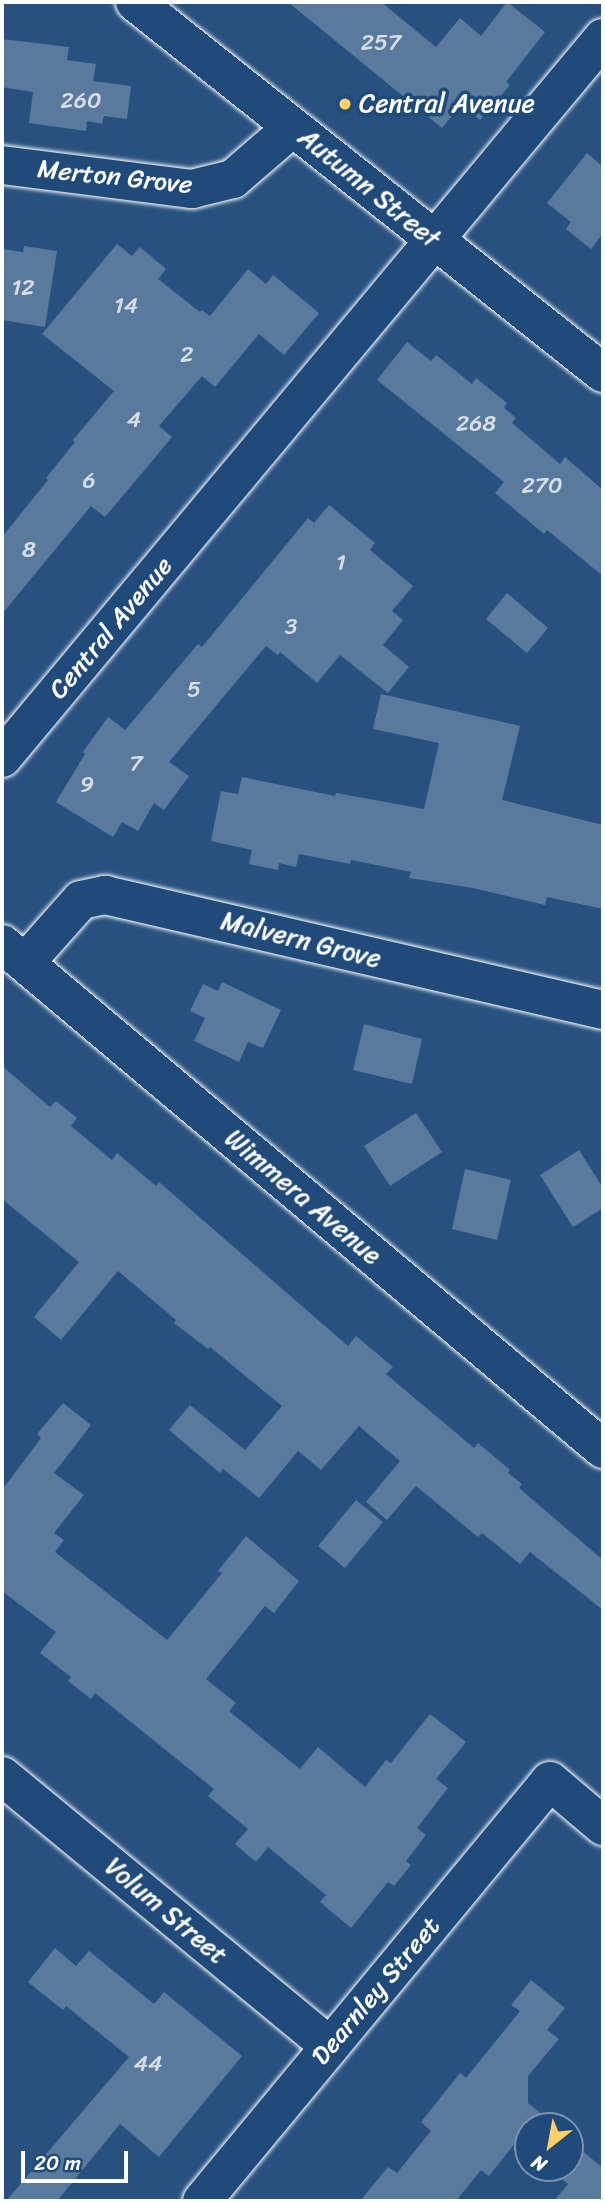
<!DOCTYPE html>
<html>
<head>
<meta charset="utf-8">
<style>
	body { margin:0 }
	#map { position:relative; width:605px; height:2203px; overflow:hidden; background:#28517f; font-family:Sriracha,sans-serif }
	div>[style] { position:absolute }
	.building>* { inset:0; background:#5a7a9d }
	.roads { filter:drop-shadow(0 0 2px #fff) drop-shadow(0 0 2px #fff) }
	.minor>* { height:38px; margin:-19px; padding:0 19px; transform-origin:19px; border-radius:19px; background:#1f4a7a }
	.dots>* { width:19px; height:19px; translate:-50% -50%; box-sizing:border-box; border:4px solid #1f4a7a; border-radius:50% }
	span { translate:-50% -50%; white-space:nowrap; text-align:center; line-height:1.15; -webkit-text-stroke:7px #1f4a7a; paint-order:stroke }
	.number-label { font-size:23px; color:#d6dee6 }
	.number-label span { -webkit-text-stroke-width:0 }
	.poi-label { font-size:26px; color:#fff }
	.left { translate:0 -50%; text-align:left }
	.street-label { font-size:26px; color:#fff }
	.frame { position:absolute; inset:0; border:4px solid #fff; pointer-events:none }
	.north { position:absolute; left:514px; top:2112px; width:70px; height:70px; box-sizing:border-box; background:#1f4a7a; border:2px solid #7992af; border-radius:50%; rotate:211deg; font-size:19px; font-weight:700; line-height:28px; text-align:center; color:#fff }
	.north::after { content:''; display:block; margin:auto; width:24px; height:32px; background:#ffd166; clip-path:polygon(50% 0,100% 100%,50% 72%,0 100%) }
	.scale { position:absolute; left:21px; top:2151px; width:107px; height:32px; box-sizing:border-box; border:4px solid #fff; border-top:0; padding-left:9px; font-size:21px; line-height:24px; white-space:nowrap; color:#fff; -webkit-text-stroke:5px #1f4a7a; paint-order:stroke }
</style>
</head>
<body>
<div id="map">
	<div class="building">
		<i style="clip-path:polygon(288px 2px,381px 2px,436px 47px,460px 18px,481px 36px,507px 2px,545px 32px,506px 82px,510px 85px,480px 120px,462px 104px,442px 128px)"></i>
		<i style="clip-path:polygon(2px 39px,69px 47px,67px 60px,96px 64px,93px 81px,131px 86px,127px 119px,104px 116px,102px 124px,87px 121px,86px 131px,29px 123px,33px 92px,2px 87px)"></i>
		<i style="clip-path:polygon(587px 153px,603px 167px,603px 233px,591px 249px,566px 229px,571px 222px,547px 203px)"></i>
		<i style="clip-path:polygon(117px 244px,132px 256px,140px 247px,166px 269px,158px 279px,200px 312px,202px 310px,210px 316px,248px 269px,266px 284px,273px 275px,319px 313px,284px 355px,259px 334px,215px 387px,202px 376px,159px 426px,172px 437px,153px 460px,105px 517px,91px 506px,2px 614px,2px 537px,48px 480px,46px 478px,75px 442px,73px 440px,114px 391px,42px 334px)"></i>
		<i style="clip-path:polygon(24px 246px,57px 251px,45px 327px,2px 320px,2px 249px,23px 252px)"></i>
		<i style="clip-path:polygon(407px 342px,431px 361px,436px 355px,472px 384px,476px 378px,507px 403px,504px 408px,516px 418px,512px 423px,560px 464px,565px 457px,603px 490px,603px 576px,547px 530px,544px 534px,495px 493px,504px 482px,377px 380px)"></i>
		<i style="clip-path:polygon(329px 505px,375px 543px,370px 550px,413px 586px,392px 611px,403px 620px,383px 645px,409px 667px,388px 693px,340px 655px,317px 683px,280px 652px,278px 655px,266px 646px,169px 762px,189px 776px,164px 810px,154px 803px,138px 831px,122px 822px,113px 837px,56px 802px,85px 754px,83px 752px,108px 717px,125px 730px,198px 644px,202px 647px,308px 518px,314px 523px)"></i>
		<i style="clip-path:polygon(507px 593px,548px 628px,527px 653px,486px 619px)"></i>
		<i style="clip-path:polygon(381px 694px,520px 726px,502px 800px,603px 825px,603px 909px,547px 897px,545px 905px,473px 888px,409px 878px,411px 872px,351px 860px,350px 864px,299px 854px,296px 867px,279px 863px,278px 870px,249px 864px,252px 850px,211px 841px,221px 791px,238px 794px,242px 777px,335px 796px,336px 793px,424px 809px,439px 743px,373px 729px)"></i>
		<i style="clip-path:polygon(222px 982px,281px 1010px,263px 1048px,248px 1042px,239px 1062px,194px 1041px,205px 1018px,190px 1011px,203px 984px,218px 991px)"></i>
		<i style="clip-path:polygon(364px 1024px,422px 1039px,412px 1084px,353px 1070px)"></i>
		<i style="clip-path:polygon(2px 1066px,50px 1107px,56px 1101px,77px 1118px,71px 1126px,112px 1160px,117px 1153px,156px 1186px,159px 1182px,348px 1346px,356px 1336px,393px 1367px,386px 1374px,474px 1448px,478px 1443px,510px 1470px,508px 1473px,522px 1484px,519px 1488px,603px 1560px,603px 1610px,530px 1552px,520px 1564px,482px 1533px,478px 1537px,416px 1486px,387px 1520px,366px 1502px,400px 1461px,359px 1426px,321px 1470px,298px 1451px,259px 1498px,223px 1469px,220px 1473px,169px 1430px,190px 1405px,245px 1450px,282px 1406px,210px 1347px,208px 1349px,174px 1323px,176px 1320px,118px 1271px,61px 1340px,34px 1317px,79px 1262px,2px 1199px)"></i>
		<i style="clip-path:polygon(416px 1113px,442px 1152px,390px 1186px,364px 1146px)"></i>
		<i style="clip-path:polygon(579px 1150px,603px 1188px,603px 1208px,573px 1227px,540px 1175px)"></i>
		<i style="clip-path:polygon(465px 1169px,511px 1180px,497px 1240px,452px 1229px)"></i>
		<i style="clip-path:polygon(63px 1403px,91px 1425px,54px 1473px,84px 1495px,54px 1533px,64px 1540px,55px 1552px,167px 1640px,222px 1573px,218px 1571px,246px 1536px,299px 1581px,274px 1613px,265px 1606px,206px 1679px,236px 1703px,229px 1711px,300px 1769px,318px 1747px,365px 1787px,386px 1760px,391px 1763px,430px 1714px,466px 1742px,436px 1779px,448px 1788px,417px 1828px,426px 1835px,406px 1861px,411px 1865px,394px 1886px,388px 1882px,351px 1928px,320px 1902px,326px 1895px,268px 1847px,256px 1862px,235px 1844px,248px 1829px,208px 1796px,214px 1789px,95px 1693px,91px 1699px,68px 1681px,71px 1677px,40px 1653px,56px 1632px,2px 1591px,2px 1490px,41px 1438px,37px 1434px)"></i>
		<i style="clip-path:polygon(356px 1500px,383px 1522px,345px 1568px,318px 1546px)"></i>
		<i style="clip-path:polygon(55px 1948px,76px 1966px,89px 1951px,154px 2004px,164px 1992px,242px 2056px,159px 2157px,120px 2124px,57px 2201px,6px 2201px,129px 2057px,66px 2006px,63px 2010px,28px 1982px)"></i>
		<i style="clip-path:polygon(531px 1980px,565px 2008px,547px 2030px,559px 2039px,528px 2076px,528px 2103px,557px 2126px,528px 2126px,528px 2152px,516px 2142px,489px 2176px,481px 2170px,456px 2201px,360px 2201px,388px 2167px,397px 2173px,431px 2131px,421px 2122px,460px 2073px,466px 2078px,520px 2011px,511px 2005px)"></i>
		<i style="clip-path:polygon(570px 2141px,603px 2168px,603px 2201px,554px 2201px,568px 2184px,548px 2168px,570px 2168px)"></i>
	</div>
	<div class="roads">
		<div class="minor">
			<i style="left:135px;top:2px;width:597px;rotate:38.41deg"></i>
			<i style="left:2px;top:165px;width:192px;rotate:7.2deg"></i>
			<i style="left:192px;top:189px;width:42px;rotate:-13.7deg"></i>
			<i style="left:233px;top:179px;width:79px;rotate:-40.9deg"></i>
			<i style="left:2px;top:758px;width:938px;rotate:-50.15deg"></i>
			<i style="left:2px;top:944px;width:785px;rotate:40.04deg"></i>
			<i style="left:25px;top:963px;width:84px;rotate:-48.4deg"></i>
			<i style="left:81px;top:900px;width:25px;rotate:-12deg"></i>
			<i style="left:105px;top:895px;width:511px;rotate:13deg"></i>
			<i style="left:2px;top:1776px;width:425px;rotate:39.5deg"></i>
			<i style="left:202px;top:2201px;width:545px;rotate:-50.36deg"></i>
			<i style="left:550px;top:1781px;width:70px;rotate:40.3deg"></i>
		</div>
	</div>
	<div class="dots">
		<i style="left:345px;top:104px;background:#ffd166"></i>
	</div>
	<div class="number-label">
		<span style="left:381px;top:43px">257</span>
		<span style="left:81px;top:101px">260</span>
		<span style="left:23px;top:288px">12</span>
		<span style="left:126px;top:306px">14</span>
		<span style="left:187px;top:355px">2</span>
		<span style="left:134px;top:420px">4</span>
		<span style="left:476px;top:424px">268</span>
		<span style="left:89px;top:481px">6</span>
		<span style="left:542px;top:486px">270</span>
		<span style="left:29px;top:550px">8</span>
		<span style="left:341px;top:563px">1</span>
		<span style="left:291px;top:627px">3</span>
		<span style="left:194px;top:690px">5</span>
		<span style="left:136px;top:764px">7</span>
		<span style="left:87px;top:785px">9</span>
		<span style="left:148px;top:2064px">44</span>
	</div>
	<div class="poi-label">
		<span class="left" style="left:359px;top:104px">Central Avenue</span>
	</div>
	<div class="street-label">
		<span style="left:115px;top:177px;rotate:6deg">Merton Grove</span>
		<span style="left:369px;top:188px;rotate:39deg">Autumn Street</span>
		<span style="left:111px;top:628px;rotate:-50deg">Central Avenue</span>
		<span style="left:301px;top:940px;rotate:14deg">Malvern Grove</span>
		<span style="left:303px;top:1197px;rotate:40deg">Wimmera Avenue</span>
		<span style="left:166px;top:1911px;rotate:40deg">Volum Street</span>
		<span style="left:376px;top:1991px;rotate:-50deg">Dearnley Street</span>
	</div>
	<div class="frame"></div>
	<div class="north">N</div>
	<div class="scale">20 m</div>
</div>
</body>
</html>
